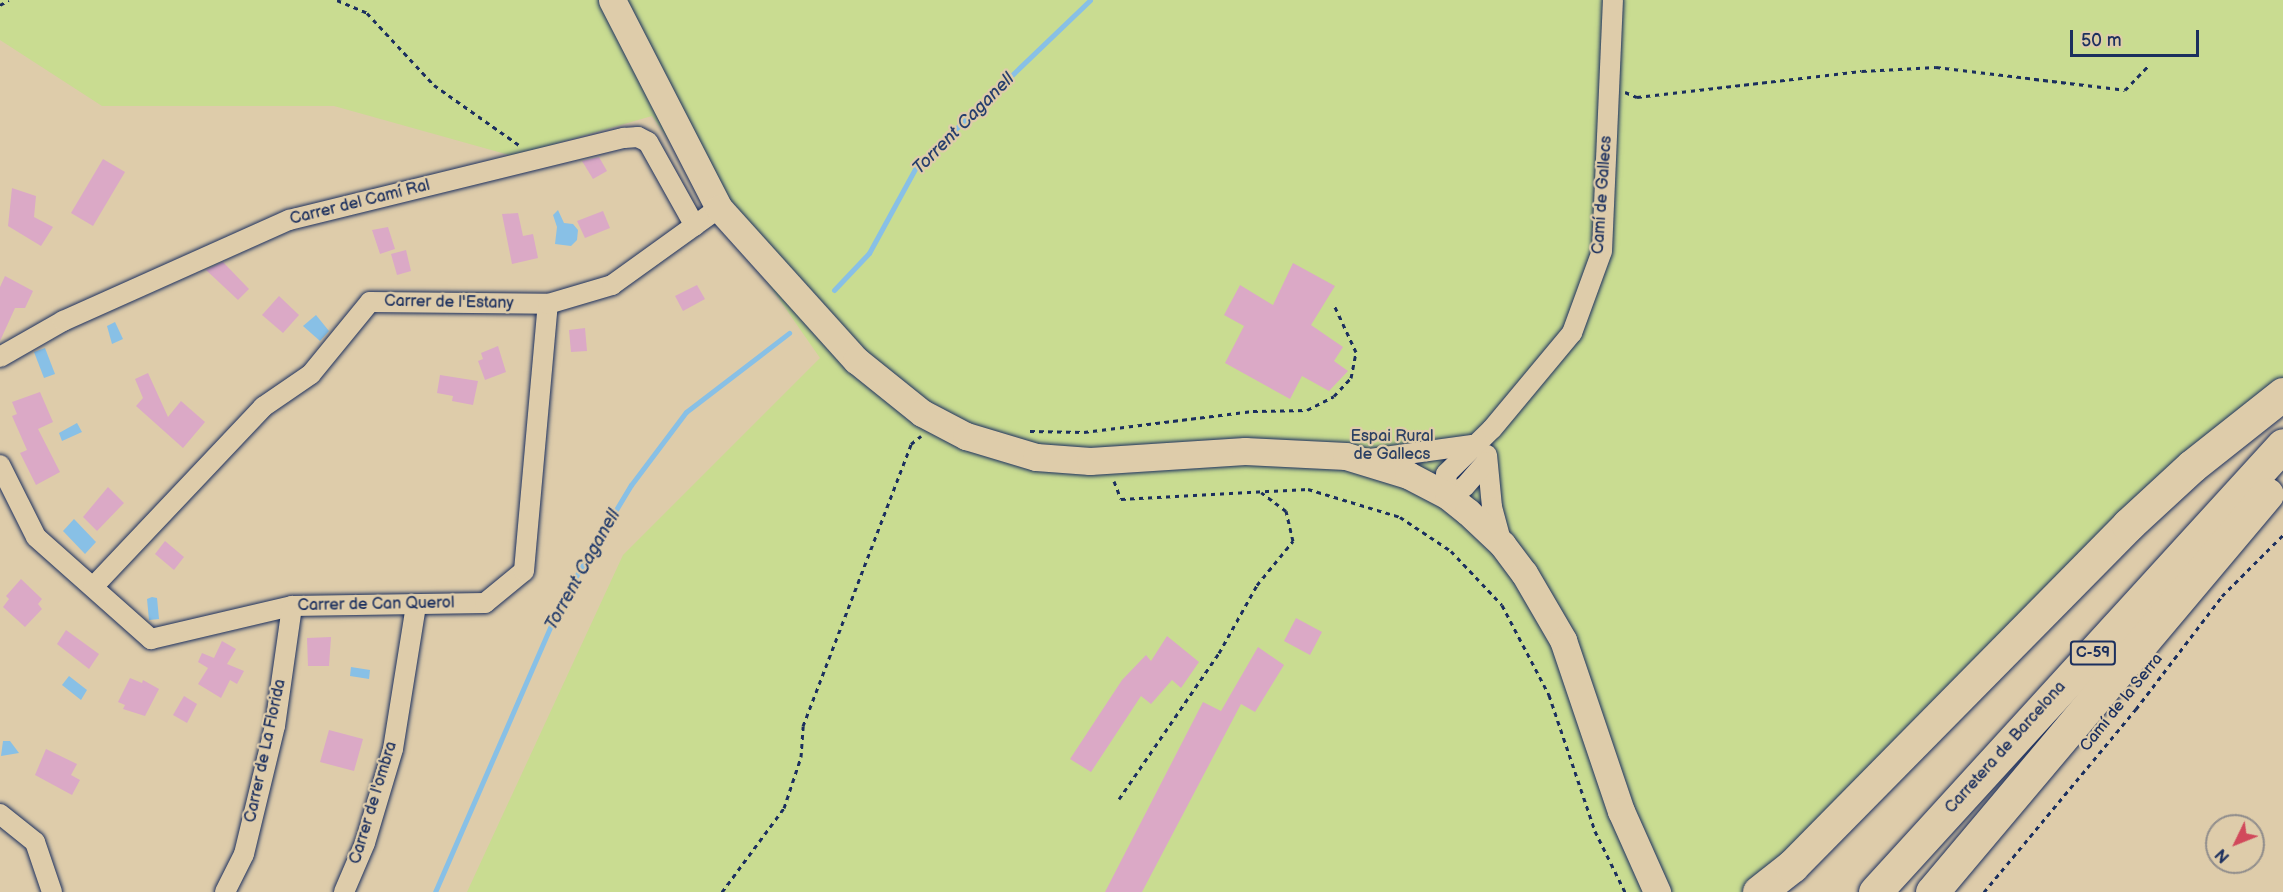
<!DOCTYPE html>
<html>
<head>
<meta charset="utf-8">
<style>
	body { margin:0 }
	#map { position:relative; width:2283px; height:892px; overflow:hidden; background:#deccaa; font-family:"Balsamiq Sans",sans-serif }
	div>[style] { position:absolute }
	.green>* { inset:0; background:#c9dc91 }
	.water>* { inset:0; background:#88c0e6 }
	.stream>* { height:5px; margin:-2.5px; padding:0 2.5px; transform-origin:2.5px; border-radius:2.5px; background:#88c0e6 }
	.building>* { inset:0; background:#dba9c6 }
	.path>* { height:3px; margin-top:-1.5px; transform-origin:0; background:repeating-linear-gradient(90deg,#1b2f5e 0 4.5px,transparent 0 9px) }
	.roads { filter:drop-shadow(0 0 2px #1b2f5e) drop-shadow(0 0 2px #1b2f5e) }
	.minor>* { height:20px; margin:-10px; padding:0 10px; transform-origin:10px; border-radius:10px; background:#deccaa }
	.secondary>* { height:27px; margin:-13.5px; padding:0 13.5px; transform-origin:13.5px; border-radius:13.5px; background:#deccaa }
	.trunk>* { height:33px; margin:-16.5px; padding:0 16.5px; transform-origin:16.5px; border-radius:16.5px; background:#deccaa }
	span { translate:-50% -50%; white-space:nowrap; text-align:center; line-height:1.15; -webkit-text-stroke:4.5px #deccaa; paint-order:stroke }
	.shield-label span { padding:2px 4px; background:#deccaa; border:2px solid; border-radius:4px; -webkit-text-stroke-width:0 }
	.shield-label { font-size:15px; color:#1b2f5e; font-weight:700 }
	.street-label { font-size:16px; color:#1b2f5e }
	.park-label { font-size:16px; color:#2c4063 }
	.water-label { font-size:18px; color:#263e6c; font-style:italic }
	.north { position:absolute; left:2205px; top:814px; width:60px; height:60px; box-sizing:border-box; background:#deccaa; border:2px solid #908d8c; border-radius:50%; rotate:227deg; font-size:16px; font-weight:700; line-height:24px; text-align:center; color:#1b2f5e }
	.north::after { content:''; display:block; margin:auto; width:21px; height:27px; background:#d1495b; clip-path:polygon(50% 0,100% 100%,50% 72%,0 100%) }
	.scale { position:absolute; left:2070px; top:30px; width:129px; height:27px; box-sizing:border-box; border:3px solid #1b2f5e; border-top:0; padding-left:8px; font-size:18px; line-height:21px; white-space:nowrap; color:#1b2f5e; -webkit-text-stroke:4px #deccaa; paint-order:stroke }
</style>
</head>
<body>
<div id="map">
	<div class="green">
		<i style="clip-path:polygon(0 0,2283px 0,2283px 386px,1763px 892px,467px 892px,623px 555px,820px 358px,652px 116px,513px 156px,334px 106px,102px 106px,0 40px)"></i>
	</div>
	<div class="water">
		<i style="clip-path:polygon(558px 210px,564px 223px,573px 224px,578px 230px,577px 240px,571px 246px,555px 244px,557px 227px,553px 215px)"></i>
		<i style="clip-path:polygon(316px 315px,329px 331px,320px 341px,303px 326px)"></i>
		<i style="clip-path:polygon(115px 322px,123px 339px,112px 344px,107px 326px)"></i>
		<i style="clip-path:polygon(45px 348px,55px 374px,44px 378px,34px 352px)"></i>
		<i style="clip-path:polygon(77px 423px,82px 432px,62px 441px,59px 433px)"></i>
		<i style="clip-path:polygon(74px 519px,96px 542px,85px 554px,63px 531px)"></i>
		<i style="clip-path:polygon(152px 597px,157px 598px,159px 619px,149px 620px,147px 599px)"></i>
		<i style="clip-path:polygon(351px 667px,370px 670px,369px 679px,350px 676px)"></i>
		<i style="clip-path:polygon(69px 676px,87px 690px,81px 700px,62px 685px)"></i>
		<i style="clip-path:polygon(3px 741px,10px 741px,19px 753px,1px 756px)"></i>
	</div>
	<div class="stream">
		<i style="left:834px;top:290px;width:51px;rotate:-46.6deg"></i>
		<i style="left:869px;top:253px;width:98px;rotate:-61.3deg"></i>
		<i style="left:916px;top:167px;width:241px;rotate:-43.8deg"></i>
		<i style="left:435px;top:892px;width:321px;rotate:-66.5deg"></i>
		<i style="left:563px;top:598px;width:132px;rotate:-59deg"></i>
		<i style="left:631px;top:485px;width:91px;rotate:-53deg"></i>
		<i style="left:686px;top:412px;width:130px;rotate:-37.5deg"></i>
	</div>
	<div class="building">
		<i style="clip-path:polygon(599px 157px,607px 171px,593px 179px,582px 161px)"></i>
		<i style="clip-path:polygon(103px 159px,125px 172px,93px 226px,71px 213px)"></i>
		<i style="clip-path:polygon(12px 188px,36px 196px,34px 217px,53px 227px,41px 246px,8px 226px)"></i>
		<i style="clip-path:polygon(603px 211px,610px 228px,585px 238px,577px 221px)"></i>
		<i style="clip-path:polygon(518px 213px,523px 236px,533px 234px,538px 258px,512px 264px,502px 214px)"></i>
		<i style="clip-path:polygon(388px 227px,395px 249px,380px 254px,372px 230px)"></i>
		<i style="clip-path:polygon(406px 250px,411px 271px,397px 275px,391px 254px)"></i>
		<i style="clip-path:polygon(223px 262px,249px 289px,238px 300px,206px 270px)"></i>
		<i style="clip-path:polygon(1293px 263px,1335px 286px,1311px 325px,1343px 347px,1334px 361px,1348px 371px,1329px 391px,1302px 376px,1290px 399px,1225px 363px,1244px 326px,1224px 315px,1240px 285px,1273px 305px)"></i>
		<i style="clip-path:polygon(5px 276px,33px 291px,25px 308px,15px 308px,0 341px,0 287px)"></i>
		<i style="clip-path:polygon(697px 285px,705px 299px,683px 311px,675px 296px)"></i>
		<i style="clip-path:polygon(279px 296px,299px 315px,283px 333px,262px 315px)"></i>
		<i style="clip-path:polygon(585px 328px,587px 351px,571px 352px,569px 330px)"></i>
		<i style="clip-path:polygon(498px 346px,506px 372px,485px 380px,478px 361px,483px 359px,481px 353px)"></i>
		<i style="clip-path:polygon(148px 373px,168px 417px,181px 401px,205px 422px,183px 448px,136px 406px,143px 398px,135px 379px)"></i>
		<i style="clip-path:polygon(440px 375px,478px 381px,473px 405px,452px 401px,453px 396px,437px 393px)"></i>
		<i style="clip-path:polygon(40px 392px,53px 422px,38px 429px,60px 472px,36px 485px,20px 453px,27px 450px,12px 416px,17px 414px,12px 402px)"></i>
		<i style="clip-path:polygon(108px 487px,124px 503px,97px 531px,83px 517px)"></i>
		<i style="clip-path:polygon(165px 541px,184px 557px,174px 570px,155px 554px)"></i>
		<i style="clip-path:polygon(21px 579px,42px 599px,38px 604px,42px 609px,25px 627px,3px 607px,9px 599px,6px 596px)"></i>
		<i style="clip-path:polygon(1296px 618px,1322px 632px,1310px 655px,1284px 641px)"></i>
		<i style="clip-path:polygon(66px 630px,99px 654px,89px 669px,57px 644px)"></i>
		<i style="clip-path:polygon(1167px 636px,1199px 662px,1181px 688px,1172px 680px,1151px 704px,1141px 696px,1091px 772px,1070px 759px,1122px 680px,1146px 655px,1151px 661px)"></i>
		<i style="clip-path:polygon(331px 637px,329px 666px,308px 666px,307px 638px)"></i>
		<i style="clip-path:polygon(222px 641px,236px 649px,227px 664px,244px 671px,237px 684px,230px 680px,221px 698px,198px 684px,208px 668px,198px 662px,202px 653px,214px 658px)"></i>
		<i style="clip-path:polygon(1258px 647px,1284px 665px,1255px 712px,1241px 704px,1142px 892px,1105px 892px,1203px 702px,1221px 711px)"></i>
		<i style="clip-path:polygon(130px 678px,142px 683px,143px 680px,159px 689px,145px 716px,123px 709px,125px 705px,118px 702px)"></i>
		<i style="clip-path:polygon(184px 696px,197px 704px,187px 723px,173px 715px)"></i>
		<i style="clip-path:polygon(329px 730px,363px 739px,354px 771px,320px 762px)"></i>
		<i style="clip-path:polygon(46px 749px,77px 764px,71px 775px,80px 780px,72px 795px,35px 775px)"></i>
	</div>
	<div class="path">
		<i style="left:337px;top:0;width:33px;rotate:23deg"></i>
		<i style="left:367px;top:13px;width:98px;rotate:47.1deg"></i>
		<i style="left:434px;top:85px;width:104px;rotate:35.2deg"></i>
		<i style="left:0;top:5px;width:10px;rotate:-29deg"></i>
		<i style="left:1625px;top:92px;width:13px;rotate:23deg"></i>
		<i style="left:1637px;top:97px;width:226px;rotate:-6.6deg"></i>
		<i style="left:1862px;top:71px;width:74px;rotate:-3.1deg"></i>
		<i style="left:1936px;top:67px;width:190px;rotate:6.9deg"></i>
		<i style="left:2125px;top:90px;width:35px;rotate:-46deg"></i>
		<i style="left:1030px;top:431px;width:54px;rotate:1.1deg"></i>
		<i style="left:1084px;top:432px;width:170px;rotate:-7.1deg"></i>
		<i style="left:1253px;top:411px;width:54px;rotate:-1.1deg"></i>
		<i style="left:1307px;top:410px;width:30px;rotate:-27deg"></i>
		<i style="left:1334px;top:396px;width:25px;rotate:-47deg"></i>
		<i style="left:1351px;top:378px;width:26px;rotate:-79deg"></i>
		<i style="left:1356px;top:352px;width:50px;rotate:-115deg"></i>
		<i style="left:1114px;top:481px;width:19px;rotate:69deg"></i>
		<i style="left:1121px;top:499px;width:187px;rotate:-3.1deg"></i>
		<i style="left:1308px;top:489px;width:96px;rotate:16.9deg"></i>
		<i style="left:1400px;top:517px;width:61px;rotate:33.7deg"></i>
		<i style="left:1451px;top:551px;width:74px;rotate:46.6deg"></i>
		<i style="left:1502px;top:605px;width:102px;rotate:62.4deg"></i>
		<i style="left:1549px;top:695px;width:144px;rotate:71.3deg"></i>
		<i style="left:1595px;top:831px;width:68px;rotate:63.8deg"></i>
		<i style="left:1119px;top:799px;width:177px;rotate:-55.6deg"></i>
		<i style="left:1219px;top:653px;width:78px;rotate:-60.8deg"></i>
		<i style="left:1257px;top:585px;width:57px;rotate:-50.7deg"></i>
		<i style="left:1293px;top:541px;width:31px;rotate:-103deg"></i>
		<i style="left:1286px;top:511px;width:31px;rotate:-143deg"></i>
		<i style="left:722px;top:892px;width:104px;rotate:-53.6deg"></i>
		<i style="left:784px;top:808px;width:54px;rotate:-71.6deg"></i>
		<i style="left:801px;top:757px;width:31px;rotate:-86deg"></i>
		<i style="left:803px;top:726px;width:302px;rotate:-69deg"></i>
		<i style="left:911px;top:444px;width:13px;rotate:-39deg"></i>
		<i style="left:1984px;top:892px;width:238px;rotate:-50.3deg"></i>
		<i style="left:2136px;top:709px;width:142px;rotate:-52.7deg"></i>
		<i style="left:2222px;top:596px;width:86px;rotate:-45deg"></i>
	</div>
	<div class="roads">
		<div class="minor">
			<i style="left:0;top:357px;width:73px;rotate:-29.7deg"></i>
			<i style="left:63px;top:321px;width:248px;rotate:-24.1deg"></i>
			<i style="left:289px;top:220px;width:345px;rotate:-13.8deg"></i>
			<i style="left:624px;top:138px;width:14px;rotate:-4deg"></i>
			<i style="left:638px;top:137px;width:11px;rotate:27deg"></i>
			<i style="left:648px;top:142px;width:96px;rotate:60.8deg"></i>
			<i style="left:1487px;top:455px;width:52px;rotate:84.5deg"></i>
			<i style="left:1492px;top:507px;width:38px;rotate:75deg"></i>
			<i style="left:1370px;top:459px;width:103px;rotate:-7.8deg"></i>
			<i style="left:1486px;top:462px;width:33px;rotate:131deg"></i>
			<i style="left:1464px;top:487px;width:18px;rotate:151deg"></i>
			<i style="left:1448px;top:496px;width:22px;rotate:-95deg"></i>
			<i style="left:1446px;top:474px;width:64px;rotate:-44.4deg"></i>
			<i style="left:1492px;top:429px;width:125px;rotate:-50.2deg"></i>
			<i style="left:1572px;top:333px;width:87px;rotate:-69.9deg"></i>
			<i style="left:1602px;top:251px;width:251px;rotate:-87.5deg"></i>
			<i style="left:0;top:465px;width:80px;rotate:63.4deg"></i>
			<i style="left:36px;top:537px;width:154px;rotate:41.6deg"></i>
			<i style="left:151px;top:639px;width:145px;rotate:-13.2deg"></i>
			<i style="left:292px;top:606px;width:193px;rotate:-0.9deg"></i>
			<i style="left:485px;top:603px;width:50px;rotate:-39.4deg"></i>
			<i style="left:524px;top:571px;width:268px;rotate:-84.9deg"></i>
			<i style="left:93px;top:587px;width:248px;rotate:-46.6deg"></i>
			<i style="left:263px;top:407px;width:58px;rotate:-34.5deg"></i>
			<i style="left:311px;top:374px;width:93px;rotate:-50.7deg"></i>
			<i style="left:370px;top:302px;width:178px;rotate:0.6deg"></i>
			<i style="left:548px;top:304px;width:67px;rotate:-16.5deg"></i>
			<i style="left:612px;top:285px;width:132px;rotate:-35.7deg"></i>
			<i style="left:0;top:814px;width:45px;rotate:38.7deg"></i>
			<i style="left:35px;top:842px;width:53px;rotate:71.2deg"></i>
			<i style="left:225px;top:892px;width:42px;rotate:-63.4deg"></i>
			<i style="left:244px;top:854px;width:132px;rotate:-76.4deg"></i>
			<i style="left:275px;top:726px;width:121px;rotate:-81.9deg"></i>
			<i style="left:344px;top:892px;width:53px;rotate:-66.8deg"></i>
			<i style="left:365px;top:843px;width:98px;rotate:-73.4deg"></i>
			<i style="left:393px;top:749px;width:146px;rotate:-80.9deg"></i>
		</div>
		<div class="secondary">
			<i style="left:612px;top:0;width:234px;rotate:62.8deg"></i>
			<i style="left:719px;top:208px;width:205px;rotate:48deg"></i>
			<i style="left:856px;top:360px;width:85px;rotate:38.8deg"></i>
			<i style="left:922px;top:413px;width:50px;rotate:27.6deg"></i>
			<i style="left:966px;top:436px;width:73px;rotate:16.7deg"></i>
			<i style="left:1036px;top:457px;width:54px;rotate:4.2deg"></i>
			<i style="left:1090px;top:461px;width:155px;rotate:-3.7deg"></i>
			<i style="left:1245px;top:451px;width:101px;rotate:2.8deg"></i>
			<i style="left:1346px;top:456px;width:65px;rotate:17deg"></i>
			<i style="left:1408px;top:475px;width:45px;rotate:27.7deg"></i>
			<i style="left:1448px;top:496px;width:26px;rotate:39deg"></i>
			<i style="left:1468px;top:512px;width:47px;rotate:43.3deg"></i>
			<i style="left:1502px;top:544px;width:36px;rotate:53deg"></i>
			<i style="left:1524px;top:573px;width:78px;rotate:59.8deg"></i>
			<i style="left:1563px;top:640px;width:181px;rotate:71.3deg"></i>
			<i style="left:1621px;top:811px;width:89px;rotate:66deg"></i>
		</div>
		<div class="trunk">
			<i style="left:1759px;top:892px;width:42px;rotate:-38.2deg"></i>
			<i style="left:1792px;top:866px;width:479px;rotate:-45.4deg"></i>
			<i style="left:2128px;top:525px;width:87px;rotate:-42.7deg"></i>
			<i style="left:2192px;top:466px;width:116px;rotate:-38.4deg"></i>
			<i style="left:1875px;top:892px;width:605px;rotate:-47.61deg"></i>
			<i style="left:1932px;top:892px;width:520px;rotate:-49.91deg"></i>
		</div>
	</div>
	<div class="shield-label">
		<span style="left:2093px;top:653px">C-59</span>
	</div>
	<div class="street-label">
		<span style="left:1603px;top:195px;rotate:-86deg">Camí de Gallecs</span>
		<span style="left:360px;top:203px;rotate:-14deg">Carrer del Camí Ral</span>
		<span style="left:449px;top:303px;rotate:1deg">Carrer de l'Estany</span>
		<span style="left:376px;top:605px;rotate:-1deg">Carrer de Can Querol</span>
		<span style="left:2122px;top:703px;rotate:-51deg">Camí de la Serra</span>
		<span style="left:2006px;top:748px;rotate:-48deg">Carretera de Barcelona</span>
		<span style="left:266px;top:751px;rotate:-78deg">Carrer de La Florida</span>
		<span style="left:374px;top:803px;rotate:-73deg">Carrer de l'ombra</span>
	</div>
	<div class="park-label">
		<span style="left:1392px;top:446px">Espai Rural<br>de Gallecs</span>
	</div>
	<div class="water-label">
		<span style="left:964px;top:124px;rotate:-45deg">Torrent Caganell</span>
		<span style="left:583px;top:570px;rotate:-61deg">Torrent Caganell</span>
	</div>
	<div class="north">N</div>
	<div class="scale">50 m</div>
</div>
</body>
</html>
